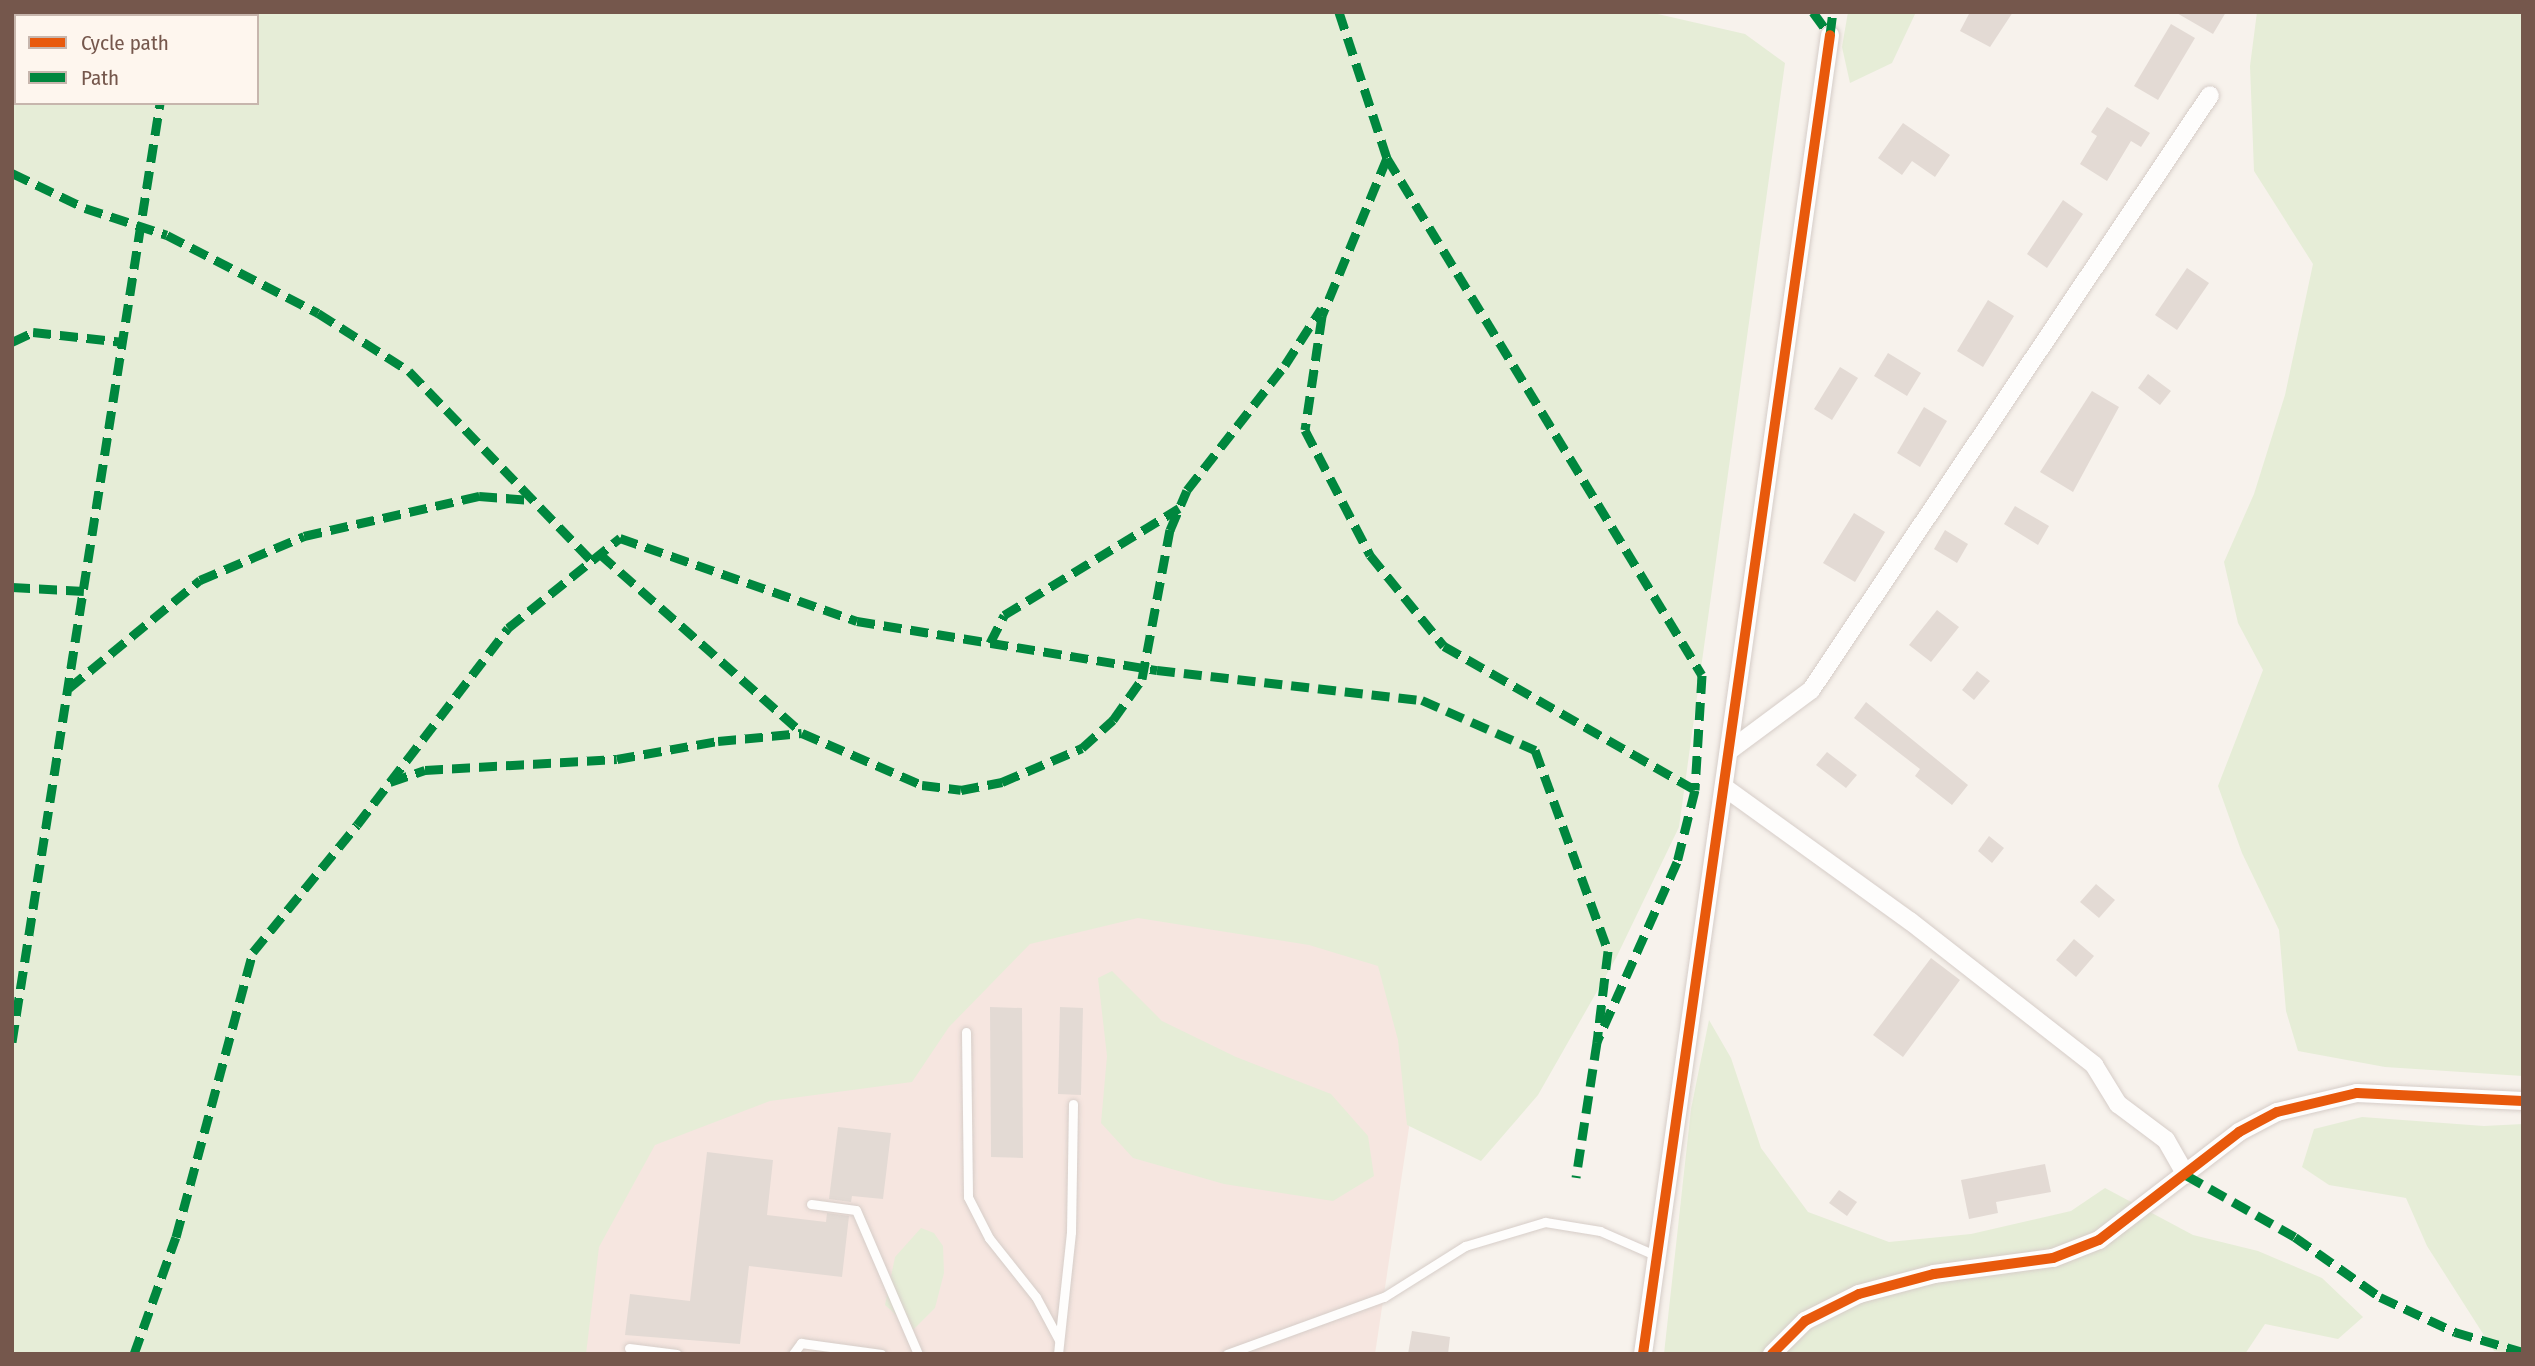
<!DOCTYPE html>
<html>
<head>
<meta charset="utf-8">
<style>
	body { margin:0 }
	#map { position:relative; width:2535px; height:1366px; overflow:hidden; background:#f7f2ec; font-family:"Fira Sans Condensed",sans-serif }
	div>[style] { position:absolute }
	.commercial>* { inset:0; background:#f6e6e0 }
	.green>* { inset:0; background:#e6edd7 }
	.building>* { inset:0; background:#e3dad4 }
	.roads { filter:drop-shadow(0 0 2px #d6cdc8) drop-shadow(0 0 2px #d6cdc8) }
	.lane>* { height:9px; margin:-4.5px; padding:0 4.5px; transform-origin:4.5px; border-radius:4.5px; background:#fefdfc }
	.street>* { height:18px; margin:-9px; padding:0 9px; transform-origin:9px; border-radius:9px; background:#fefdfc }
	.quiet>* { height:9px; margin-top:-4.5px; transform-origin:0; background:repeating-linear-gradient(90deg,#00873e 0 18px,transparent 0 27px) }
	.cycleway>* { height:10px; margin:-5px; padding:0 5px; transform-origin:5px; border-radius:5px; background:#e8590c }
	span { translate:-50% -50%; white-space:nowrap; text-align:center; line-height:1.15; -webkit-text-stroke:7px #fef6ee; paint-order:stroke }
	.frame { position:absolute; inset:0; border:14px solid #75574c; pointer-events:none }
	.legend { position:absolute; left:14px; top:14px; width:245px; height:91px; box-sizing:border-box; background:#fef6ee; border:2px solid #c7b6ad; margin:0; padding:9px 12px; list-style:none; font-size:21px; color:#75574c }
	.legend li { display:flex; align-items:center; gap:14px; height:35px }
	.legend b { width:35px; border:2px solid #c7b6ad }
</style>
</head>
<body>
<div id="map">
	<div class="commercial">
		<i style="clip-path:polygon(266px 786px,1434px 961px,1375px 1354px,176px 1354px)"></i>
	</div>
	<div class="green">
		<i style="clip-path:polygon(evenodd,12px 12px,1649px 12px,1745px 34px,1785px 63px,1679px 827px,1616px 958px,1538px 1095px,1481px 1161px,1407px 1125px,1398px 1040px,1378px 966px,1309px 945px,1138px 918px,1030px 944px,949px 1027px,912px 1082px,770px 1101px,655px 1145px,599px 1247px,586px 1354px,12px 1354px,12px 12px,16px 16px,257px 16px,257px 103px,16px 103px,16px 16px)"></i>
		<i style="clip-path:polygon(1848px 12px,1916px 12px,1892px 63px,1850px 83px,1842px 47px)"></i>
		<i style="clip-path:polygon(2257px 12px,2523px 12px,2523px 1076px,2385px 1067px,2298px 1051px,2286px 1011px,2279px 930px,2242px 853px,2218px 786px,2263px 670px,2238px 623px,2224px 562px,2254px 494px,2285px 395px,2313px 264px,2254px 171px,2250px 66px)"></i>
		<i style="clip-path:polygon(1112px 971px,1162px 1021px,1236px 1057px,1331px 1094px,1368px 1136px,1374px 1176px,1333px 1201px,1224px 1184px,1133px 1158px,1101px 1123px,1107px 1056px,1098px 978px)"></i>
		<i style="clip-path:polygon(1709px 1020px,1731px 1058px,1761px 1148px,1808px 1212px,1889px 1242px,1971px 1234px,2071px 1211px,2105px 1188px,2193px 1235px,2258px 1251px,2322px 1278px,2363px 1317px,2338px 1339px,2265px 1324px,2245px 1354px,1664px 1354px,1691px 1109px)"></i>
		<i style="clip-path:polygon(2362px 1117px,2484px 1126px,2523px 1124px,2523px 1354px,2494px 1351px,2427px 1246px,2406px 1198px,2329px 1185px,2302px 1167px,2314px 1129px)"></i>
		<i style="clip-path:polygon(921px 1228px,934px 1233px,943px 1246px,944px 1273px,935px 1308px,913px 1330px,885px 1305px,895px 1257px)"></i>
	</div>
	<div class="building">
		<i style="clip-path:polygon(1970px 12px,2013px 12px,1990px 47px,1960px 31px)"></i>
		<i style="clip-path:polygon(2175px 12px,2226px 12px,2213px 34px)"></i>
		<i style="clip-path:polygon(2171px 24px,2195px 38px,2158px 100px,2134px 86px)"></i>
		<i style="clip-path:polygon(2107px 107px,2150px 133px,2141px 147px,2131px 141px,2107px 181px,2080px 164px,2097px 136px,2091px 132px)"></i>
		<i style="clip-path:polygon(1903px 123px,1950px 155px,1935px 177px,1912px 161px,1902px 175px,1878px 158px)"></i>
		<i style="clip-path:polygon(2063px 200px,2083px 214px,2047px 268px,2027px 254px)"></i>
		<i style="clip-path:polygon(2187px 268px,2209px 283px,2177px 330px,2155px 315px)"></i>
		<i style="clip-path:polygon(1988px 300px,2014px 316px,1983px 367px,1957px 351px)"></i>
		<i style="clip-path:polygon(1888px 353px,1921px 373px,1907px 396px,1874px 376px)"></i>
		<i style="clip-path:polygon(1840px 367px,1858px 378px,1832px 420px,1814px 409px)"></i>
		<i style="clip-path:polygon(2148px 374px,2171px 391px,2160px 405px,2138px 388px)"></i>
		<i style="clip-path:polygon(2092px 391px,2119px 407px,2073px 492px,2040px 472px)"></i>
		<i style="clip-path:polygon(1924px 407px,1947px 421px,1920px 467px,1897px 453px)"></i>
		<i style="clip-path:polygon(2015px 506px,2049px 526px,2038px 545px,2004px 524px)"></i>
		<i style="clip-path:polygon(1854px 513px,1885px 532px,1855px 582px,1823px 563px)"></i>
		<i style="clip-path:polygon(1945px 530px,1968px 544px,1957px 563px,1934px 549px)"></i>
		<i style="clip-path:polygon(1937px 610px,1959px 627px,1931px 662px,1909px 645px)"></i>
		<i style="clip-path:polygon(1977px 671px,1990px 681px,1974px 700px,1962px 690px)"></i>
		<i style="clip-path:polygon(1866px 702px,1968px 785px,1952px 805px,1915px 776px,1920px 769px,1854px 718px)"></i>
		<i style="clip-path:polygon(1827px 752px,1857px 775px,1846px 788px,1816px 765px)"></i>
		<i style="clip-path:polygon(1989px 836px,2004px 848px,1992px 863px,1978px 851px)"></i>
		<i style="clip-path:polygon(2096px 884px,2115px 900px,2099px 918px,2080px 902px)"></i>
		<i style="clip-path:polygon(2074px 939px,2094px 956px,2076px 977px,2056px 960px)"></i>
		<i style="clip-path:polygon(1931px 958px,1960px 980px,1903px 1057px,1873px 1035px)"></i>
		<i style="clip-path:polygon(990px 1007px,1022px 1008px,1023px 1158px,991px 1157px)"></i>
		<i style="clip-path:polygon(1060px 1007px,1083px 1008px,1081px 1095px,1058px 1094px)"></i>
		<i style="clip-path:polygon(838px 1127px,891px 1133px,883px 1199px,852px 1196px,851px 1202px,829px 1199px)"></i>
		<i style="clip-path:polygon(707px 1152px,773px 1160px,767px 1215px,826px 1222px,827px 1213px,849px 1216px,842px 1277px,749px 1266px,740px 1344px,625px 1335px,630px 1294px,690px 1301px)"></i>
		<i style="clip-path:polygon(2045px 1164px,2051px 1192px,1996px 1202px,1998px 1213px,1969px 1219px,1961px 1180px)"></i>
		<i style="clip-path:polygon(1839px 1190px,1857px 1202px,1847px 1216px,1829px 1203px)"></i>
		<i style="clip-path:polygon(1412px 1331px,1450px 1337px,1448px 1354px,1408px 1354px)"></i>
	</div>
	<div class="roads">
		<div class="lane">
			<i style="left:966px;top:1032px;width:165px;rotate:89.3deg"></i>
			<i style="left:968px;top:1197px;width:46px;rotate:62.9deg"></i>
			<i style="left:989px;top:1238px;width:75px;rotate:51.5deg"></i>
			<i style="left:1036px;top:1297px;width:49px;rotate:61.9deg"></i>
			<i style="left:811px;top:1204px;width:45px;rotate:7.6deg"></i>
			<i style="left:856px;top:1210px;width:157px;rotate:66.7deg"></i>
			<i style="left:629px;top:1348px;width:48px;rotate:7.1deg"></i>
			<i style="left:793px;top:1354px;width:14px;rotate:-54deg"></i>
			<i style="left:801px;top:1343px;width:81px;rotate:7.8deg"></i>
			<i style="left:1058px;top:1354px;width:123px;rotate:-83.9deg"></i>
			<i style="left:1071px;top:1232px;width:128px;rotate:-89.1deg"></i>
			<i style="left:1227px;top:1354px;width:167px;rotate:-20deg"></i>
			<i style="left:1384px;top:1297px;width:96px;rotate:-32.2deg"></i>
			<i style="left:1465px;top:1246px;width:84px;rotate:-16.7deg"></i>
			<i style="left:1545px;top:1222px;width:56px;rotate:9.3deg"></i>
			<i style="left:1600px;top:1231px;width:62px;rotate:23.7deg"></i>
		</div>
		<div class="street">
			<i style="left:1729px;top:751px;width:102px;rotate:-36.6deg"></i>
			<i style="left:1811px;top:690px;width:716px;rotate:-56.15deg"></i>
			<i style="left:1724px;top:787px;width:229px;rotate:35.8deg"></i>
			<i style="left:1910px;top:921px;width:234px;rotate:38deg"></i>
			<i style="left:2094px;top:1065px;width:46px;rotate:58.4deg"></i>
			<i style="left:2118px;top:1104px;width:60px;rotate:36.9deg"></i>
			<i style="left:2166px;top:1140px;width:40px;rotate:60.3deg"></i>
			<i style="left:1643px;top:1354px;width:1332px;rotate:-81.93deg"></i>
			<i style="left:1772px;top:1354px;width:47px;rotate:-45deg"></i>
			<i style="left:1805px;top:1321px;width:60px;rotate:-26.6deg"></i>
			<i style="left:1859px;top:1294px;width:78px;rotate:-14.9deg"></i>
			<i style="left:1934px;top:1274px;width:120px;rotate:-7.7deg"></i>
			<i style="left:2053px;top:1258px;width:49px;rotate:-21.4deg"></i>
			<i style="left:2099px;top:1240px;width:177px;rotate:-37.6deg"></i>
			<i style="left:2239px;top:1132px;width:43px;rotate:-27.8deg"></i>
			<i style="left:2277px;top:1112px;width:82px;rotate:-13.4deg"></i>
			<i style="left:2357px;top:1093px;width:166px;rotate:2.8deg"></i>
		</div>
	</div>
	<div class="quiet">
		<i style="left:1339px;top:12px;width:154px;rotate:71.8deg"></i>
		<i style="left:1387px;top:158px;width:171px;rotate:112.4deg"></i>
		<i style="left:1322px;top:316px;width:115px;rotate:98.5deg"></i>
		<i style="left:1305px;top:430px;width:141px;rotate:62.5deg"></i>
		<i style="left:1370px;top:555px;width:117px;rotate:50.9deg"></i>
		<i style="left:1444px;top:646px;width:289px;rotate:29.8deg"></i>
		<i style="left:1695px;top:790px;width:74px;rotate:104deg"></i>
		<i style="left:1677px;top:862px;width:197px;rotate:114deg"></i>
		<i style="left:1597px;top:1042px;width:137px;rotate:98.8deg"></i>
		<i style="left:1813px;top:12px;width:29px;rotate:54deg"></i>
		<i style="left:173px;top:16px;width:4px;rotate:-76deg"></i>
		<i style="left:1830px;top:35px;width:23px;rotate:-83deg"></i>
		<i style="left:1387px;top:158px;width:605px;rotate:58.65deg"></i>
		<i style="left:1702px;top:675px;width:115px;rotate:93.5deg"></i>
		<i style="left:12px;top:173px;width:81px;rotate:25.6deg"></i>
		<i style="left:85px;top:208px;width:86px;rotate:18.2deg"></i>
		<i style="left:167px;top:235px;width:170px;rotate:27.3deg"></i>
		<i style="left:318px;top:313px;width:108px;rotate:32.5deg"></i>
		<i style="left:409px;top:371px;width:264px;rotate:46.1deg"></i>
		<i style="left:12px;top:342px;width:23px;rotate:-25deg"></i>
		<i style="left:33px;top:332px;width:91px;rotate:6.3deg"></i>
		<i style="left:600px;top:554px;width:270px;rotate:41.5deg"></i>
		<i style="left:802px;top:733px;width:131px;rotate:23.4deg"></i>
		<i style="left:922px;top:785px;width:39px;rotate:7deg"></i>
		<i style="left:961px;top:790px;width:42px;rotate:-11deg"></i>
		<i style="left:1002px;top:782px;width:87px;rotate:-23deg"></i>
		<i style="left:1082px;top:748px;width:42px;rotate:-42.1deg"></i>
		<i style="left:1113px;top:720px;width:50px;rotate:-54.7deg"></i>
		<i style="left:1142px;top:679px;width:152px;rotate:-79.4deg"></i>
		<i style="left:1170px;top:530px;width:43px;rotate:-67deg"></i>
		<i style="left:1187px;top:490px;width:159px;rotate:-51.9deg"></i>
		<i style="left:1285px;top:365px;width:67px;rotate:-57.3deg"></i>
		<i style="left:12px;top:587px;width:72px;rotate:3.2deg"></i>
		<i style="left:990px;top:643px;width:31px;rotate:-63deg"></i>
		<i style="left:1004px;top:615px;width:205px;rotate:-31.4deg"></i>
		<i style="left:69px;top:688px;width:170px;rotate:-39.5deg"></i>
		<i style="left:200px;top:580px;width:113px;rotate:-22.9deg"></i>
		<i style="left:304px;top:536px;width:180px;rotate:-12.9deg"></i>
		<i style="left:479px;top:496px;width:52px;rotate:4.4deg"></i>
		<i style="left:390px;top:782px;width:37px;rotate:-19deg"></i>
		<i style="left:425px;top:770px;width:192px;rotate:-3.3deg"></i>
		<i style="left:617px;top:759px;width:103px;rotate:-10.1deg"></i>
		<i style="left:718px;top:741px;width:84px;rotate:-5.4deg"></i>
		<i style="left:12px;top:1042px;width:951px;rotate:-81.04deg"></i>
		<i style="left:2186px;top:1175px;width:125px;rotate:29.6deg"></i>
		<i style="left:2295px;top:1237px;width:104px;rotate:35.2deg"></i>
		<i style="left:2380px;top:1297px;width:83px;rotate:25deg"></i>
		<i style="left:2455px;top:1332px;width:71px;rotate:16.4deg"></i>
		<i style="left:134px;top:1354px;width:124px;rotate:-70.3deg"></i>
		<i style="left:176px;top:1237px;width:295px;rotate:-74.9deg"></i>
		<i style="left:253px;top:952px;width:164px;rotate:-50.7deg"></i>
		<i style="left:357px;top:825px;width:248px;rotate:-52.5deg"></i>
		<i style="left:508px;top:628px;width:144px;rotate:-38.8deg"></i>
		<i style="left:620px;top:538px;width:251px;rotate:19.3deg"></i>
		<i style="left:857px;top:621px;width:304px;rotate:9.3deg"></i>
		<i style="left:1157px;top:670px;width:267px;rotate:6.5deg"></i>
		<i style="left:1422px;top:700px;width:124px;rotate:23.9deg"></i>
		<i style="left:1535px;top:750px;width:214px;rotate:70deg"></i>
		<i style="left:1608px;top:951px;width:92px;rotate:96.9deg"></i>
	</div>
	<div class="cycleway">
		<i style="left:1643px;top:1354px;width:1332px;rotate:-81.93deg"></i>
		<i style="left:1772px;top:1354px;width:47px;rotate:-45deg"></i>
		<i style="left:1805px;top:1321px;width:60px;rotate:-26.6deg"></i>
		<i style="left:1859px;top:1294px;width:78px;rotate:-14.9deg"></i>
		<i style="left:1934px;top:1274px;width:120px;rotate:-7.7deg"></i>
		<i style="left:2053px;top:1258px;width:49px;rotate:-21.4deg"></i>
		<i style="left:2099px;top:1240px;width:177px;rotate:-37.6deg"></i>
		<i style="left:2239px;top:1132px;width:43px;rotate:-27.8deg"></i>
		<i style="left:2277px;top:1112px;width:82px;rotate:-13.4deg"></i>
		<i style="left:2357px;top:1093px;width:166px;rotate:2.8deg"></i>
	</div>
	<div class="frame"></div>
	<ul class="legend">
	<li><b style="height:9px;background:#e8590c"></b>Cycle path</li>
	<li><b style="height:9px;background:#00873e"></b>Path</li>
	</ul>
</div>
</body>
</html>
